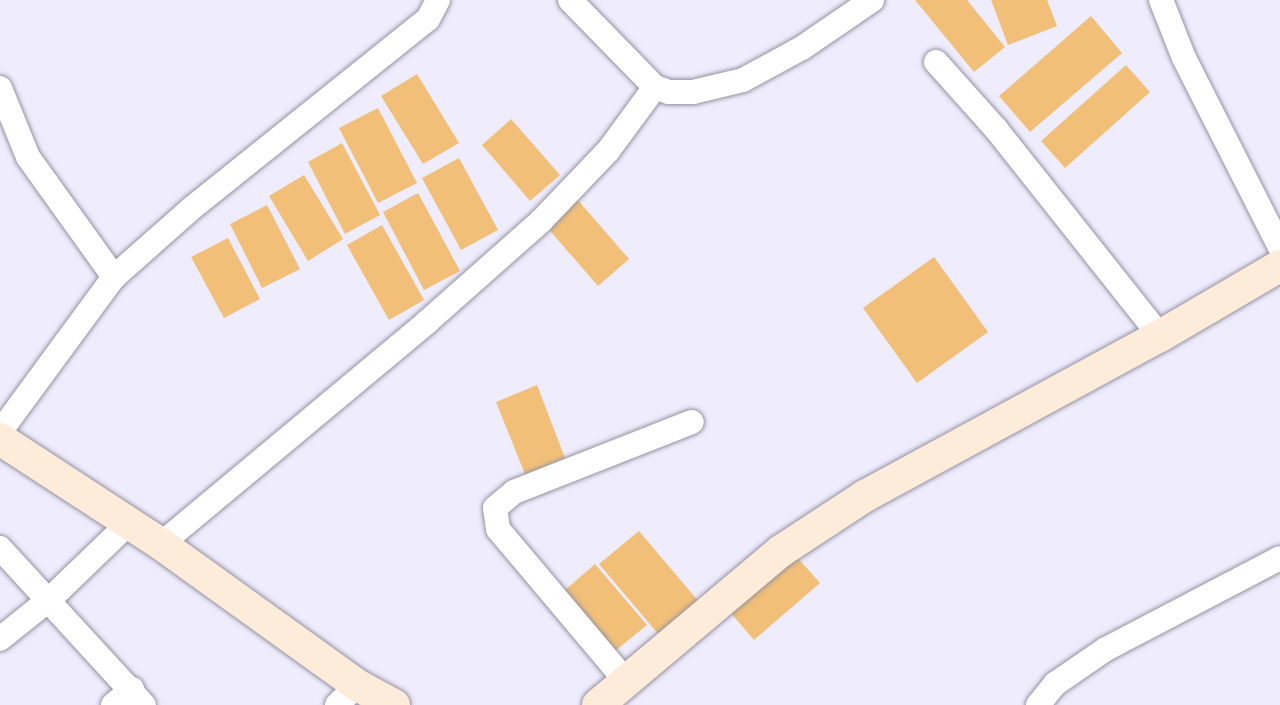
<!DOCTYPE html>
<html>
<head>
<meta charset="utf-8">
<style>
	body { margin:0 }
	#map { position:relative; width:1280px; height:705px; overflow:hidden; background:#efecfd; font-family:Rubik,sans-serif }
	div>[style] { position:absolute }
	.building>* { inset:0; background:#f1bf78 }
	.roads { filter:drop-shadow(0 0 2px #9592a2) drop-shadow(0 0 2px #9592a2) }
	.street>* { height:24px; margin:-12px; padding:0 12px; transform-origin:12px; border-radius:12px; background:#fff }
	.secondary>* { height:32px; margin:-16px; padding:0 16px; transform-origin:16px; border-radius:16px; background:#feecda }
	span { translate:-50% -50%; white-space:nowrap; text-align:center; line-height:1.15; -webkit-text-stroke:6px #fff; paint-order:stroke }
</style>
</head>
<body>
<div id="map">
	<div class="building">
		<i style="clip-path:polygon(915px 0,967px 0,1005px 47px,974px 72px)"></i>
		<i style="clip-path:polygon(991px 0,1047px 0,1057px 26px,1008px 45px)"></i>
		<i style="clip-path:polygon(1091px 16px,1122px 53px,1030px 132px,999px 96px)"></i>
		<i style="clip-path:polygon(1126px 65px,1150px 92px,1065px 168px,1041px 141px)"></i>
		<i style="clip-path:polygon(417px 74px,459px 143px,423px 164px,381px 96px)"></i>
		<i style="clip-path:polygon(378px 108px,417px 183px,378px 203px,339px 128px)"></i>
		<i style="clip-path:polygon(511px 119px,560px 175px,530px 201px,482px 145px)"></i>
		<i style="clip-path:polygon(342px 143px,380px 215px,345px 234px,308px 162px)"></i>
		<i style="clip-path:polygon(459px 158px,498px 230px,461px 250px,422px 178px)"></i>
		<i style="clip-path:polygon(304px 175px,343px 239px,308px 261px,269px 196px)"></i>
		<i style="clip-path:polygon(418px 193px,460px 271px,424px 290px,383px 212px)"></i>
		<i style="clip-path:polygon(576px 198px,629px 259px,598px 286px,545px 225px)"></i>
		<i style="clip-path:polygon(267px 205px,300px 269px,262px 288px,230px 224px)"></i>
		<i style="clip-path:polygon(382px 225px,424px 300px,389px 320px,347px 245px)"></i>
		<i style="clip-path:polygon(228px 238px,260px 299px,224px 318px,191px 257px)"></i>
		<i style="clip-path:polygon(934px 257px,988px 332px,917px 383px,863px 308px)"></i>
		<i style="clip-path:polygon(537px 385px,565px 458px,525px 474px,496px 402px)"></i>
		<i style="clip-path:polygon(639px 531px,705px 609px,665px 642px,599px 564px)"></i>
		<i style="clip-path:polygon(796px 556px,820px 583px,754px 640px,730px 612px)"></i>
		<i style="clip-path:polygon(595px 564px,647px 625px,615px 651px,564px 591px)"></i>
	</div>
	<div class="roads">
		<div class="street">
			<i style="left:570px;top:0;width:122px;rotate:45.7deg"></i>
			<i style="left:655px;top:87px;width:15px;rotate:20deg"></i>
			<i style="left:669px;top:92px;width:24px"></i>
			<i style="left:693px;top:92px;width:51px;rotate:-13.5deg"></i>
			<i style="left:743px;top:80px;width:67px;rotate:-28.5deg"></i>
			<i style="left:802px;top:48px;width:85px;rotate:-34.4deg"></i>
			<i style="left:1161px;top:0;width:62px;rotate:68.4deg"></i>
			<i style="left:1184px;top:58px;width:212px;rotate:63.1deg"></i>
			<i style="left:936px;top:62px;width:90px;rotate:48.2deg"></i>
			<i style="left:996px;top:129px;width:264px;rotate:51.6deg"></i>
			<i style="left:0;top:88px;width:74px;rotate:67.9deg"></i>
			<i style="left:28px;top:157px;width:148px;rotate:54.4deg"></i>
			<i style="left:0;top:432px;width:192px;rotate:-53.7deg"></i>
			<i style="left:114px;top:277px;width:104px;rotate:-41.5deg"></i>
			<i style="left:192px;top:208px;width:302px;rotate:-38.7deg"></i>
			<i style="left:428px;top:19px;width:21px;rotate:-62deg"></i>
			<i style="left:161px;top:544px;width:346px;rotate:-39.8deg"></i>
			<i style="left:427px;top:322px;width:152px;rotate:-41.5deg"></i>
			<i style="left:541px;top:221px;width:97px;rotate:-46.3deg"></i>
			<i style="left:608px;top:151px;width:79px;rotate:-53.7deg"></i>
			<i style="left:0;top:548px;width:213px;rotate:47.5deg"></i>
			<i style="left:0;top:639px;width:64px;rotate:-38.7deg"></i>
			<i style="left:50px;top:599px;width:110px;rotate:-43.9deg"></i>
			<i style="left:625px;top:680px;width:197px;rotate:-130.1deg"></i>
			<i style="left:498px;top:529px;width:21px;rotate:-98deg"></i>
			<i style="left:495px;top:508px;width:25px;rotate:-40deg"></i>
			<i style="left:514px;top:492px;width:191px;rotate:-21.5deg"></i>
			<i style="left:113px;top:705px;width:25px;rotate:-40deg"></i>
			<i style="left:337px;top:705px;width:28px;rotate:-45deg"></i>
			<i style="left:1038px;top:705px;width:27px;rotate:-51deg"></i>
			<i style="left:1055px;top:684px;width:62px;rotate:-34.5deg"></i>
			<i style="left:1106px;top:649px;width:196px;rotate:-27.6deg"></i>
		</div>
		<div class="secondary">
			<i style="left:0;top:439px;width:192px;rotate:33.1deg"></i>
			<i style="left:161px;top:544px;width:241px;rotate:35.7deg"></i>
			<i style="left:357px;top:685px;width:42px;rotate:28.4deg"></i>
			<i style="left:598px;top:705px;width:239px;rotate:-40.1deg"></i>
			<i style="left:781px;top:551px;width:100px;rotate:-33.2deg"></i>
			<i style="left:865px;top:496px;width:336px;rotate:-28.5deg"></i>
			<i style="left:1160px;top:336px;width:139px;rotate:-30.3deg"></i>
		</div>
	</div>
</div>
</body>
</html>
